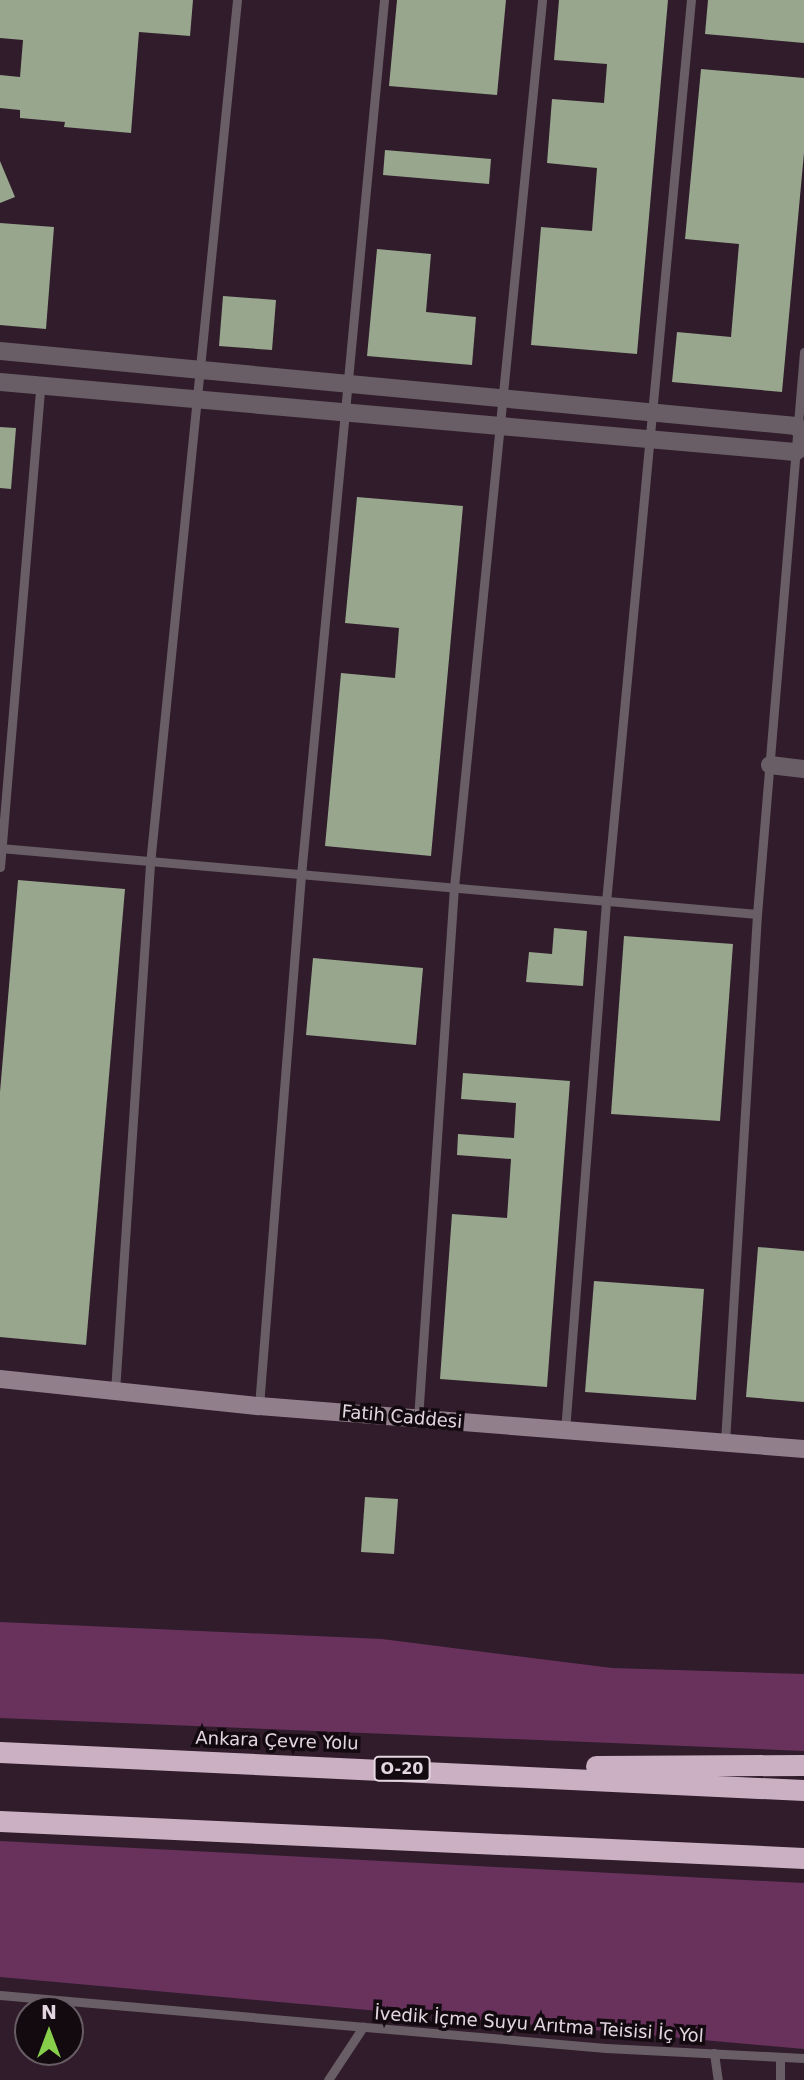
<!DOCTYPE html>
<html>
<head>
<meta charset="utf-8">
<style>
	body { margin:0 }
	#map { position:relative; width:804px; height:2080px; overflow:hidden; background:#301c2b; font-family:"DejaVu Sans",sans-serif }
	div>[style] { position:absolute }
	.green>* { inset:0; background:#68325d }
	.building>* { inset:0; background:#97a68d }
	.lane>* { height:9px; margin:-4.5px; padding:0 4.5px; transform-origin:4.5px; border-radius:4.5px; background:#695e66 }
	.street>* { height:18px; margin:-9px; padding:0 9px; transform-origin:9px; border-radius:9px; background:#695e66 }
	.secondary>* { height:18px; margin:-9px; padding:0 9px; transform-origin:9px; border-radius:9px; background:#917f8c }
	.highway>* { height:21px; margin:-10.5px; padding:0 10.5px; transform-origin:10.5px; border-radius:10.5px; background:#cbb0c3 }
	span { translate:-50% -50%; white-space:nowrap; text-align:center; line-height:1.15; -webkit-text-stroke:7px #130a10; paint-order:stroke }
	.shield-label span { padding:2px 5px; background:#130a10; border:2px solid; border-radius:5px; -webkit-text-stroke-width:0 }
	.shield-label { font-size:16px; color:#e4d6e0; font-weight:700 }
	.street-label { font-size:18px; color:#e4d6e0 }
	.north { position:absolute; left:14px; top:1996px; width:70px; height:70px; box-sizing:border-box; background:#130a10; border:2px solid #675c63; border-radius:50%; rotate:0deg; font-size:19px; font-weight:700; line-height:28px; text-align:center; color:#e4d6e0 }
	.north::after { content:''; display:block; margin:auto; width:24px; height:32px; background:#87cf4a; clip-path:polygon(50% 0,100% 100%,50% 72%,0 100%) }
</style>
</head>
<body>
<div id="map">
	<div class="green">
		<i style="clip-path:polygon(0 1622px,382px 1639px,612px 1668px,804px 1674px,804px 1751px,0 1718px)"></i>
		<i style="clip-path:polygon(0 1841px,804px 1883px,804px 2049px,0 1977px)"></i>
	</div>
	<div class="building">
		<i style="clip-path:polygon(0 0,193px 0,190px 36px,139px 32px,131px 133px,64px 127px,65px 122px,20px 118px,20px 110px,0 108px,0 75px,20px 77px,23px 40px,0 38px)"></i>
		<i style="clip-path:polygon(397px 0,506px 0,497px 95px,389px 86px)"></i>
		<i style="clip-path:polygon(559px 0,668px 0,637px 354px,531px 345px,541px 227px,592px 231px,597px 168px,547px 163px,552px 99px,604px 103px,607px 64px,554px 60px)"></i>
		<i style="clip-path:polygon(708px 0,804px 0,804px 43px,705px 34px)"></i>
		<i style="clip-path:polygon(701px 69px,804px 78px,804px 153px,782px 392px,672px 382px,677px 332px,731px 337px,739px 244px,685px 239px)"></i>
		<i style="clip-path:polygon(385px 150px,491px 159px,489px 184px,383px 175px)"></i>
		<i style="clip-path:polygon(0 161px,15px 197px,0 203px)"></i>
		<i style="clip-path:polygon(0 223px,54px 227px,46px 329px,0 325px)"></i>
		<i style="clip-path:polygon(377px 249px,431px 254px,426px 312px,476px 317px,472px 365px,367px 356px)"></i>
		<i style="clip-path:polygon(223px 296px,276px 300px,272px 350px,219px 346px)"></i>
		<i style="clip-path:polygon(0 427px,16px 428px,11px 489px,0 488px)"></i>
		<i style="clip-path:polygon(357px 497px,463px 506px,431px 856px,325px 846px,341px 673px,395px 678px,399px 628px,345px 623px)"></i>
		<i style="clip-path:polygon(18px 880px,125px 889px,86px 1345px,0 1337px,0 1092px)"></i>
		<i style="clip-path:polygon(554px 928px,587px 931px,583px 986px,526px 982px,529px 952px,552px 954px)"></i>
		<i style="clip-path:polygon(624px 936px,733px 944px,720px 1121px,611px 1114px)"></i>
		<i style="clip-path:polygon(313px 958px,423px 968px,416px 1045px,306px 1035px)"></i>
		<i style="clip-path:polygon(463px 1073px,570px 1081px,547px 1387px,440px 1379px,452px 1214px,507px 1218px,511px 1159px,457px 1155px,458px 1134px,514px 1138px,516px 1103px,461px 1099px)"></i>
		<i style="clip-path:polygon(758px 1247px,804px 1251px,804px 1402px,746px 1397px)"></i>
		<i style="clip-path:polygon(594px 1281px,704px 1289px,696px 1400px,585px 1392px)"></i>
		<i style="clip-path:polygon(365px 1497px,398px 1499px,394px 1554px,361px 1552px)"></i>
	</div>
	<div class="lane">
		<i style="left:0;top:848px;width:760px;rotate:4.98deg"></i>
		<i style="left:0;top:867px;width:483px;rotate:-85.2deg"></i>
		<i style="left:115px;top:1391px;width:528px;rotate:-86.2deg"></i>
		<i style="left:150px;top:864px;width:868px;rotate:-84.25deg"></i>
		<i style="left:259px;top:1406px;width:533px;rotate:-85.48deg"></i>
		<i style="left:301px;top:875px;width:879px;rotate:-84.58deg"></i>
		<i style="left:418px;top:1419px;width:533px;rotate:-86.13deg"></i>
		<i style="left:454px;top:887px;width:891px;rotate:-84.33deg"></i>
		<i style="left:565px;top:1431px;width:531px;rotate:-85.57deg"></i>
		<i style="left:606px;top:902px;width:906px;rotate:-84.62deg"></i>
		<i style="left:725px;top:1442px;width:529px;rotate:-86.53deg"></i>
		<i style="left:757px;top:914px;width:564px;rotate:-85.22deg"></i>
		<i style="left:0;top:1995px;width:608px;rotate:5deg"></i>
		<i style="left:606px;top:2048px;width:198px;rotate:2.9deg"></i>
		<i style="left:714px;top:2053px;width:27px;rotate:82deg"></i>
		<i style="left:780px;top:2057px;width:23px;rotate:90deg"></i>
		<i style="left:328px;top:2080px;width:64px;rotate:-56.6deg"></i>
	</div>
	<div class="street">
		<i style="left:0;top:351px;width:800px;rotate:5.38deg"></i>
		<i style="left:796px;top:426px;width:11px;rotate:45deg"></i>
		<i style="left:0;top:382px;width:798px;rotate:5.03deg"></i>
		<i style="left:795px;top:452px;width:11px;rotate:-34deg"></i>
		<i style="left:770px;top:765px;width:34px;rotate:7deg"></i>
	</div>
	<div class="secondary">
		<i style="left:0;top:1379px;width:260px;rotate:6deg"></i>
		<i style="left:259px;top:1406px;width:547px;rotate:4.51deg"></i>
	</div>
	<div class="highway">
		<i style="left:0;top:1752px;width:805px;rotate:2.71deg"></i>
		<i style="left:596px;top:1766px;width:208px;rotate:-0.3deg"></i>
		<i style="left:0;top:1821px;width:805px;rotate:2.63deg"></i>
	</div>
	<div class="shield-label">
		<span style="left:402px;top:1769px">O-20</span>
	</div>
	<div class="street-label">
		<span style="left:402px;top:1417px;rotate:5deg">Fatih Caddesi</span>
		<span style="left:277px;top:1741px;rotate:2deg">Ankara Çevre Yolu</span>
		<span style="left:539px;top:2025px;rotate:4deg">İvedik İçme Suyu Arıtma Teisisi İç Yol</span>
	</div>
	<div class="north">N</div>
</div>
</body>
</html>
